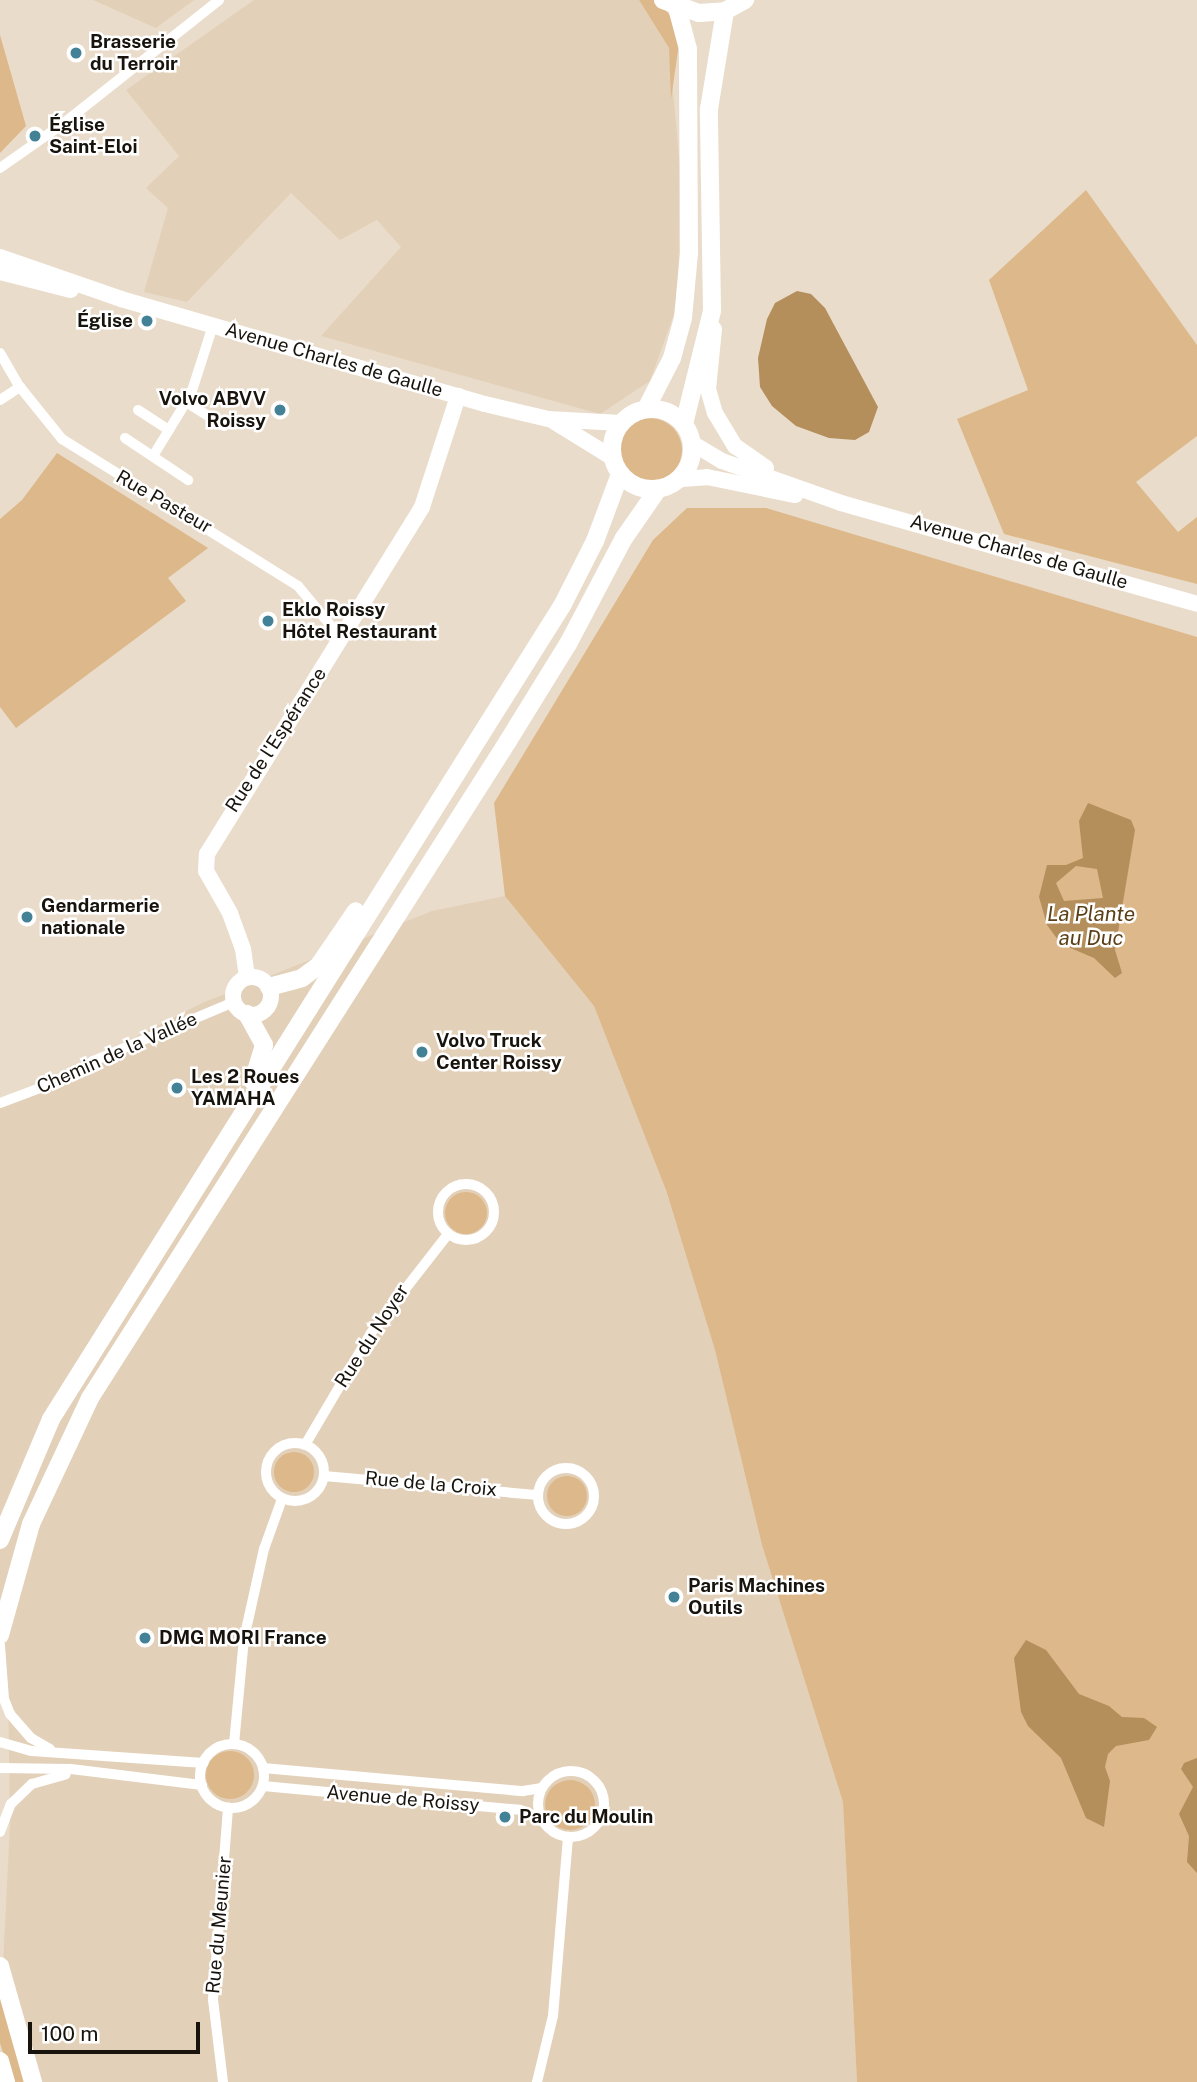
<!DOCTYPE html>
<html>
<head>
<meta charset="utf-8">
<style>
	body { margin:0 }
	#map { position:relative; width:1197px; height:2082px; overflow:hidden; background:#eadcca; font-family:"Public Sans",sans-serif }
	div>[style] { position:absolute }
	.built>* { inset:0; background:#e3d0b8 }
	.green>* { inset:0; background:#ddb88a }
	.round { border-radius:50% }
	.water>* { inset:0; background:#b48e5b }
	.street>* { height:10px; margin:-5px; padding:0 5px; transform-origin:5px; border-radius:5px; background:#fff }
	.street>.ring { margin:-5px; padding:0; box-sizing:content-box; background:none; border:10px solid #fff; border-radius:50% }
	.secondary>* { height:16px; margin:-8px; padding:0 8px; transform-origin:8px; border-radius:8px; background:#fff }
	.secondary>.ring { margin:-8px; padding:0; box-sizing:content-box; background:none; border:16px solid #fff; border-radius:50% }
	.primary>* { height:18px; margin:-9px; padding:0 9px; transform-origin:9px; border-radius:9px; background:#fff }
	.primary>.ring { margin:-9px; padding:0; box-sizing:content-box; background:none; border:18px solid #fff; border-radius:50% }
	.dots>* { width:19px; height:19px; translate:-50% -50%; box-sizing:border-box; border:4px solid #fff; border-radius:50% }
	span { translate:-50% -50%; white-space:nowrap; text-align:center; line-height:1.15; -webkit-text-stroke:5px #fff; paint-order:stroke }
	.poi-label { font-size:19px; color:#18140d; font-weight:700 }
	.left { translate:0 -50%; text-align:left }
	.right { translate:-100% -50%; text-align:right }
	.street-label { font-size:19px; color:#18140d }
	.water-label { font-size:21px; color:#5b3f17; font-style:italic }
	.scale { position:absolute; left:28px; top:2022px; width:172px; height:32px; box-sizing:border-box; border:4px solid #18140d; border-top:0; padding-left:9px; font-size:21px; line-height:24px; white-space:nowrap; color:#18140d; -webkit-text-stroke:5px #fff; paint-order:stroke }
</style>
</head>
<body>
<div id="map">
	<div class="built">
		<i style="clip-path:polygon(93px 0,194px 0,156px 28px)"></i>
		<i style="clip-path:polygon(254px 0,639px 0,669px 48px,680px 167px,678px 303px,650px 381px,600px 414px,321px 336px,401px 247px,377px 220px,340px 240px,291px 193px,187px 302px,144px 292px,168px 208px,146px 188px,179px 156px,126px 90px)"></i>
		<i style="clip-path:polygon(505px 896px,594px 1006px,663px 1181px,715px 1350px,762px 1545px,843px 1802px,857px 2082px,42px 2082px,3px 1965px,10px 1824px,8px 1683px,0 1682px,0 1106px,202px 1003px,432px 911px)"></i>
	</div>
	<div class="green">
		<i style="clip-path:polygon(639px 0,655px 0,676px 21px,680px 37px,671px 99px,669px 48px)"></i>
		<i style="clip-path:polygon(0 35px,26px 126px,0 153px)"></i>
		<i style="clip-path:polygon(1086px 190px,1197px 345px,1197px 436px,1136px 482px,1178px 532px,1197px 517px,1197px 584px,1004px 534px,957px 419px,1028px 390px,989px 280px)"></i>
		<i class="round" style="left:618px;top:418px;width:64px;height:64px"></i>
		<i style="clip-path:polygon(57px 453px,208px 548px,168px 578px,186px 601px,16px 728px,0 707px,0 519px,22px 500px)"></i>
		<i style="clip-path:polygon(687px 508px,766px 508px,1197px 637px,1197px 2082px,857px 2082px,843px 1802px,762px 1545px,715px 1350px,666px 1190px,594px 1006px,505px 896px,494px 803px,653px 540px)"></i>
		<i class="round" style="left:445px;top:1192px;width:42px;height:42px"></i>
		<i class="round" style="left:274px;top:1452px;width:40px;height:40px"></i>
		<i class="round" style="left:547px;top:1476px;width:40px;height:40px"></i>
		<i class="round" style="left:206px;top:1751px;width:48px;height:48px"></i>
		<i class="round" style="left:545px;top:1780px;width:50px;height:50px"></i>
		<i style="clip-path:polygon(0 1996px,26px 2082px,12px 2082px,0 2043px)"></i>
	</div>
	<div class="water">
		<i style="clip-path:polygon(797px 291px,811px 294px,825px 308px,878px 407px,869px 432px,855px 440px,829px 438px,796px 426px,772px 406px,760px 387px,758px 358px,767px 319px,775px 303px)"></i>
		<i style="clip-path:polygon(evenodd,1088px 803px,1131px 820px,1135px 830px,1115px 950px,1122px 973px,1115px 978px,1094px 958px,1061px 944px,1047px 925px,1039px 897px,1047px 865px,1066px 865px,1083px 858px,1079px 821px,1088px 803px,1076px 866px,1097px 869px,1103px 898px,1064px 901px,1056px 883px,1076px 866px)"></i>
		<i style="clip-path:polygon(1026px 1640px,1046px 1650px,1079px 1694px,1109px 1706px,1122px 1717px,1144px 1718px,1157px 1727px,1149px 1740px,1116px 1746px,1108px 1754px,1105px 1767px,1110px 1781px,1104px 1827px,1086px 1818px,1061px 1758px,1028px 1726px,1021px 1712px,1014px 1658px)"></i>
		<i style="clip-path:polygon(1197px 1758px,1197px 1873px,1187px 1862px,1189px 1836px,1179px 1814px,1193px 1787px,1181px 1769px,1184px 1763px)"></i>
	</div>
	<div class="street">
		<i style="left:0;top:168px;width:78px;rotate:-35.1deg"></i>
		<i style="left:64px;top:123px;width:198px;rotate:-38.4deg"></i>
		<i style="left:0;top:353px;width:39px;rotate:60deg"></i>
		<i style="left:20px;top:387px;width:67px;rotate:51.1deg"></i>
		<i style="left:62px;top:439px;width:278px;rotate:31.9deg"></i>
		<i style="left:298px;top:586px;width:67px;rotate:50.4deg"></i>
		<i style="left:0;top:400px;width:24px;rotate:-33deg"></i>
		<i style="left:186px;top:402px;width:45px;rotate:32.3deg"></i>
		<i style="left:138px;top:410px;width:37px;rotate:33deg"></i>
		<i style="left:125px;top:438px;width:76px;rotate:33.7deg"></i>
		<i style="left:153px;top:456px;width:73px;rotate:-58.5deg"></i>
		<i style="left:191px;top:394px;width:72px;rotate:-72.3deg"></i>
		<i style="left:0;top:1103px;width:85px;rotate:-20.6deg"></i>
		<i style="left:80px;top:1073px;width:18px;rotate:-43deg"></i>
		<i style="left:93px;top:1061px;width:153px;rotate:-22.7deg"></i>
		<i class="ring" style="left:438px;top:1184px;width:46px;height:46px"></i>
		<i class="ring" style="left:266px;top:1443px;width:48px;height:48px"></i>
		<i style="left:305px;top:1445px;width:130px;rotate:-59.5deg"></i>
		<i style="left:371px;top:1333px;width:125px;rotate:-52.1deg"></i>
		<i class="ring" style="left:538px;top:1468px;width:46px;height:46px"></i>
		<i style="left:324px;top:1476px;width:215px;rotate:5.1deg"></i>
		<i style="left:0;top:1645px;width:54px;rotate:85.8deg"></i>
		<i style="left:4px;top:1699px;width:16px;rotate:68deg"></i>
		<i style="left:10px;top:1714px;width:32px;rotate:49deg"></i>
		<i style="left:31px;top:1738px;width:22px;rotate:30deg"></i>
		<i style="left:0;top:1742px;width:33px;rotate:16deg"></i>
		<i style="left:32px;top:1751px;width:172px;rotate:4deg"></i>
		<i style="left:234px;top:1744px;width:105px;rotate:-84.6deg"></i>
		<i style="left:244px;top:1639px;width:92px;rotate:-77.5deg"></i>
		<i style="left:264px;top:1549px;width:53px;rotate:-70.2deg"></i>
		<i class="ring" style="left:200px;top:1744px;width:54px;height:54px"></i>
		<i style="left:0;top:1768px;width:71px;rotate:0.8deg"></i>
		<i style="left:71px;top:1769px;width:132px;rotate:7deg"></i>
		<i style="left:263px;top:1768px;width:261px;rotate:5.1deg"></i>
		<i style="left:523px;top:1791px;width:19px;rotate:-9deg"></i>
		<i class="ring" style="left:538px;top:1771px;width:56px;height:56px"></i>
		<i style="left:263px;top:1786px;width:258px;rotate:5.3deg"></i>
		<i style="left:520px;top:1810px;width:22px;rotate:21deg"></i>
		<i style="left:0;top:1832px;width:30px;rotate:-69deg"></i>
		<i style="left:11px;top:1804px;width:29px;rotate:-44deg"></i>
		<i style="left:32px;top:1784px;width:35px;rotate:-16deg"></i>
		<i style="left:223px;top:2082px;width:84px;rotate:-96.9deg"></i>
		<i style="left:213px;top:1999px;width:192px;rotate:-85.5deg"></i>
		<i style="left:537px;top:2082px;width:68px;rotate:-76.4deg"></i>
		<i style="left:553px;top:2016px;width:180px;rotate:-85.2deg"></i>
	</div>
	<div class="secondary">
		<i style="left:0;top:257px;width:128px;rotate:19.1deg"></i>
		<i style="left:121px;top:299px;width:379px;rotate:16.1deg"></i>
		<i style="left:485px;top:404px;width:65px;rotate:13.4deg"></i>
		<i style="left:548px;top:419px;width:73px;rotate:3.1deg"></i>
		<i style="left:0;top:272px;width:73px;rotate:14.2deg"></i>
		<i style="left:714px;top:329px;width:60px;rotate:95.7deg"></i>
		<i style="left:708px;top:389px;width:25px;rotate:74deg"></i>
		<i style="left:715px;top:413px;width:39px;rotate:59deg"></i>
		<i style="left:735px;top:446px;width:38px;rotate:35deg"></i>
		<i style="left:553px;top:421px;width:70px;rotate:31.7deg"></i>
		<i style="left:692px;top:443px;width:35px;rotate:31deg"></i>
		<i style="left:722px;top:461px;width:126px;rotate:19.4deg"></i>
		<i style="left:841px;top:503px;width:370px;rotate:15.8deg"></i>
		<i style="left:681px;top:479px;width:26px;rotate:-4deg"></i>
		<i style="left:707px;top:477px;width:90px;rotate:11.6deg"></i>
		<i style="left:247px;top:977px;width:28px;rotate:-98deg"></i>
		<i style="left:243px;top:949px;width:38px;rotate:-110deg"></i>
		<i style="left:230px;top:913px;width:48px;rotate:-119.7deg"></i>
		<i style="left:206px;top:871px;width:17px;rotate:-87deg"></i>
		<i style="left:207px;top:854px;width:408px;rotate:-58.2deg"></i>
		<i style="left:422px;top:507px;width:117px;rotate:-72deg"></i>
		<i class="ring" style="left:233px;top:977px;width:22px;height:22px"></i>
	</div>
	<div class="primary">
		<i style="left:663px;top:0;width:38px;rotate:20deg"></i>
		<i style="left:699px;top:13px;width:26px;rotate:-4deg"></i>
		<i style="left:725px;top:11px;width:23px;rotate:-29deg"></i>
		<i class="ring" style="left:612px;top:409px;width:62px;height:62px"></i>
		<i style="left:646px;top:409px;width:57px;rotate:-63deg"></i>
		<i style="left:672px;top:358px;width:41px;rotate:-74.6deg"></i>
		<i style="left:683px;top:318px;width:65px;rotate:-84.7deg"></i>
		<i style="left:689px;top:253px;width:204px;rotate:-90.3deg"></i>
		<i style="left:688px;top:49px;width:42px;rotate:-105deg"></i>
		<i style="left:684px;top:424px;width:116px;rotate:-76.1deg"></i>
		<i style="left:712px;top:311px;width:202px;rotate:-90.9deg"></i>
		<i style="left:709px;top:109px;width:99px;rotate:-80.7deg"></i>
		<i style="left:269px;top:987px;width:34px;rotate:-15deg"></i>
		<i style="left:302px;top:978px;width:21px;rotate:-37deg"></i>
		<i style="left:319px;top:965px;width:65px;rotate:-55.6deg"></i>
		<i style="left:247px;top:1014px;width:35px;rotate:61deg"></i>
		<i style="left:264px;top:1045px;width:38px;rotate:107deg"></i>
		<i style="left:0;top:1540px;width:131px;rotate:-67.1deg"></i>
		<i style="left:51px;top:1419px;width:962px;rotate:-57.86deg"></i>
		<i style="left:563px;top:604px;width:71px;rotate:-63.1deg"></i>
		<i style="left:595px;top:541px;width:72px;rotate:-69.5deg"></i>
		<i style="left:0;top:1635px;width:115px;rotate:-74.4deg"></i>
		<i style="left:31px;top:1524px;width:139px;rotate:-64.9deg"></i>
		<i style="left:90px;top:1398px;width:779px;rotate:-57.53deg"></i>
		<i style="left:508px;top:741px;width:114px;rotate:-58.3deg"></i>
		<i style="left:568px;top:644px;width:120px;rotate:-62.2deg"></i>
		<i style="left:624px;top:538px;width:60px;rotate:-55.2deg"></i>
		<i style="left:0;top:1966px;width:121px;rotate:74.1deg"></i>
		<i style="left:0;top:2061px;width:22px;rotate:74deg"></i>
	</div>
	<div class="dots">
		<i style="left:76px;top:53px;background:#438196"></i>
		<i style="left:35px;top:136px;background:#438196"></i>
		<i style="left:147px;top:321px;background:#438196"></i>
		<i style="left:280px;top:410px;background:#438196"></i>
		<i style="left:268px;top:621px;background:#438196"></i>
		<i style="left:27px;top:917px;background:#438196"></i>
		<i style="left:422px;top:1052px;background:#438196"></i>
		<i style="left:177px;top:1088px;background:#438196"></i>
		<i style="left:674px;top:1597px;background:#438196"></i>
		<i style="left:145px;top:1638px;background:#438196"></i>
		<i style="left:505px;top:1817px;background:#438196"></i>
	</div>
	<div class="poi-label">
		<span class="left" style="left:90px;top:53px">Brasserie<br>du Terroir</span>
		<span class="left" style="left:49px;top:136px">Église<br>Saint-Eloi</span>
		<span class="right" style="left:133px;top:321px">Église</span>
		<span class="right" style="left:266px;top:410px">Volvo ABVV<br>Roissy</span>
		<span class="left" style="left:282px;top:621px">Eklo Roissy<br>Hôtel Restaurant</span>
		<span class="left" style="left:41px;top:917px">Gendarmerie<br>nationale</span>
		<span class="left" style="left:436px;top:1052px">Volvo Truck<br>Center Roissy</span>
		<span class="left" style="left:191px;top:1088px">Les 2 Roues<br>YAMAHA</span>
		<span class="left" style="left:688px;top:1597px">Paris Machines<br>Outils</span>
		<span class="left" style="left:159px;top:1638px">DMG MORI France</span>
		<span class="left" style="left:519px;top:1817px">Parc du Moulin</span>
	</div>
	<div class="street-label">
		<span style="left:334px;top:360px;rotate:16deg">Avenue Charles de Gaulle</span>
		<span style="left:164px;top:502px;rotate:30deg">Rue Pasteur</span>
		<span style="left:1019px;top:552px;rotate:16deg">Avenue Charles de Gaulle</span>
		<span style="left:276px;top:740px;rotate:-57deg">Rue de l'Espérance</span>
		<span style="left:117px;top:1053px;rotate:-24deg">Chemin de la Vallée</span>
		<span style="left:372px;top:1336px;rotate:-57deg">Rue du Noyer</span>
		<span style="left:431px;top:1484px;rotate:5deg">Rue de la Croix</span>
		<span style="left:403px;top:1799px;rotate:5deg">Avenue de Roissy</span>
		<span style="left:219px;top:1925px;rotate:-85deg">Rue du Meunier</span>
	</div>
	<div class="water-label">
		<span style="left:1091px;top:926px">La Plante<br>au Duc</span>
	</div>
	<div class="scale">100 m</div>
</div>
</body>
</html>
